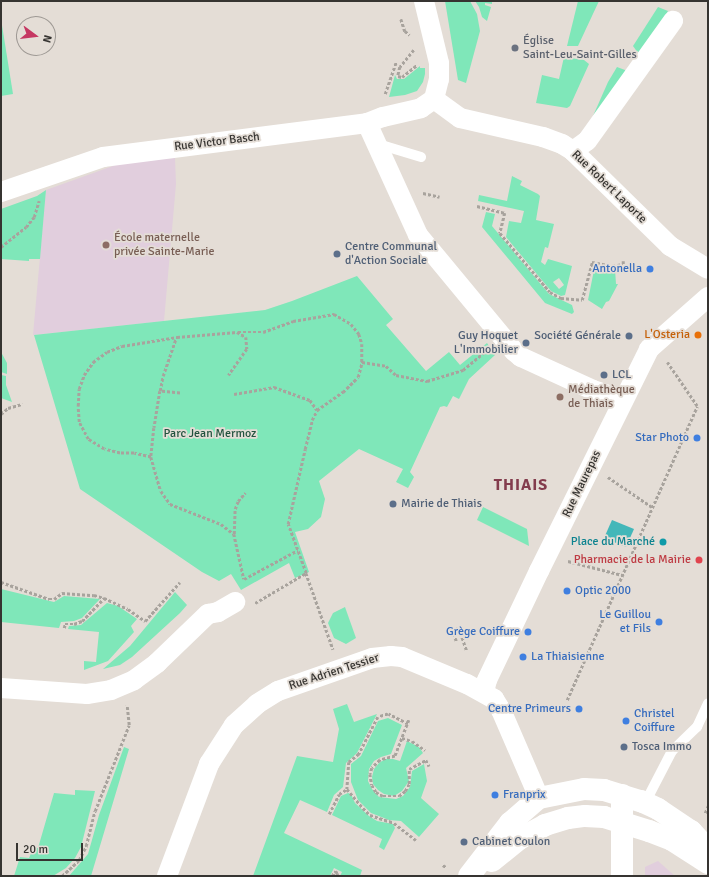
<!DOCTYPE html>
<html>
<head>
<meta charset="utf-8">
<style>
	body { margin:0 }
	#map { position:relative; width:709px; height:877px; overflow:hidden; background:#e4ddd6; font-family:Signika,sans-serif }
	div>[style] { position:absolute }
	.education>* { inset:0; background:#e1cedd }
	.green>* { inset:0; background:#7fe7b9 }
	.water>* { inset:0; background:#43b7b9 }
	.path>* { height:2.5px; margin-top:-1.25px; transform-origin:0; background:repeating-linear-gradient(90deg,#a8a39d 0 3px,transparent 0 5px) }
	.service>* { height:10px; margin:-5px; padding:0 5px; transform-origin:5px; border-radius:5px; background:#fff }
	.minor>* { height:20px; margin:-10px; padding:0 10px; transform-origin:10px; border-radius:10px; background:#fff }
	.tertiary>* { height:22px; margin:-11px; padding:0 11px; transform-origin:11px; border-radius:11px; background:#fff }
	.secondary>* { height:22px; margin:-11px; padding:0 11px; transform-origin:11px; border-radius:11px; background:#fff }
	.dots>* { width:11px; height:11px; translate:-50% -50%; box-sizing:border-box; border:2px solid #e4ddd6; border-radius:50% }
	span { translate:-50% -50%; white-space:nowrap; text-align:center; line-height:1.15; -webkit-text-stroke:3.5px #e4ddd6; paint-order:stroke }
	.worship-label { font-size:12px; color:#5b616d }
	.left { translate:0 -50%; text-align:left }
	.street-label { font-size:12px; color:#363431 }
	.education-label { font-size:12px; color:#785e54 }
	.service-label { font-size:12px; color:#4e5e75 }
	.right { translate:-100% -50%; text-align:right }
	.shop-label { font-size:12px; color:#366cbe }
	.food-label { font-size:12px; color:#c56008 }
	.park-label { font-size:12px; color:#22523e }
	.culture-label { font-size:12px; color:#0d838f }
	.health-label { font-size:12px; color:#be3a42 }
	.district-label { font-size:16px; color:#833c4d; font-weight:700; letter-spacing:1px }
	.frame { position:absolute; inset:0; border:2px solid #363431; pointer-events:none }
	.north { position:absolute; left:16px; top:16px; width:40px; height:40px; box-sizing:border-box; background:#e4ddd6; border:1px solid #9e9994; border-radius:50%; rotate:105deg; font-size:11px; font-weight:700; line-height:16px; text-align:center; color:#363431 }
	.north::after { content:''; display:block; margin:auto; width:14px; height:18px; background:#c53762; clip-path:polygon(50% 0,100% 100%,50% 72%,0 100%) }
	.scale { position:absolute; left:16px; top:843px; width:67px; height:18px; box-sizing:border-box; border:2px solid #363431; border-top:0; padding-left:5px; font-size:12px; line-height:14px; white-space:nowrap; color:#363431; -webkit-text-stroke:3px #e4ddd6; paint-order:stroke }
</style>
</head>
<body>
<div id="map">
	<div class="education">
		<i style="clip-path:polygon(175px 158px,176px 184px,164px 321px,33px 335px,46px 190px,124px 162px)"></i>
		<i style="clip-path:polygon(658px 861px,675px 876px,645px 876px,645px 867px)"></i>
	</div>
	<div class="green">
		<i style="clip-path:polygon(445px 1px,470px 1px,477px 14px,480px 31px,466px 83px,458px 80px)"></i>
		<i style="clip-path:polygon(475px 1px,492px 1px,492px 4px,485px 3px,485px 5px,491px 7px,487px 21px,482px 17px,479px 7px)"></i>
		<i style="clip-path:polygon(578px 1px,599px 1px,578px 46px,567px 46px)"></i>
		<i style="clip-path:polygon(658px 7px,668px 11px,644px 53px,638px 53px,633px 46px)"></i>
		<i style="clip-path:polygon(1px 19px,13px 94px,1px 96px)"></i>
		<i style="clip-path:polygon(564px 57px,584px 60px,589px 64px,570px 106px,567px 108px,536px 103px,542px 75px,559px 79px)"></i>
		<i style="clip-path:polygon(420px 66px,420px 68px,425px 68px,425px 74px,423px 82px,417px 91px,405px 95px,389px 97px,395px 75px,397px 79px,404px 79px)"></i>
		<i style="clip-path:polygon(617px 67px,625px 70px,627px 74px,593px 116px,608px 82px)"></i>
		<i style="clip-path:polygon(evenodd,512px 176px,522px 181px,520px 185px,538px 194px,540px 196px,536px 220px,554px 224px,548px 248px,545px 247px,541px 262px,545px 265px,548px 259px,572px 266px,565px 295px,561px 296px,551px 291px,506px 237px,509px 221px,521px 223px,524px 211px,478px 201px,479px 195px,507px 201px,512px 176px,559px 278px,564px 285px,559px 289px,553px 282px,559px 278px)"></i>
		<i style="clip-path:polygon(46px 190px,40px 259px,29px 259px,29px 261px,1px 259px,1px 209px,37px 196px)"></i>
		<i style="clip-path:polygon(486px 212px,495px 214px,492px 226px,549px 294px,572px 305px,574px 312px,572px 314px,545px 303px,482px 227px)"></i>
		<i style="clip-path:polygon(595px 265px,615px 269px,616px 284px,618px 284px,609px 301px,606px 302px,602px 309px,588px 300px)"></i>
		<i style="clip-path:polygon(357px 276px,393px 319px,386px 325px,426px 371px,449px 352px,460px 365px,487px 343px,495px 355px,469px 379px,459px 399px,453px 396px,447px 407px,444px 406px,440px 407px,410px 472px,414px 477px,408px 488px,396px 482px,403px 469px,359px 449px,319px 481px,325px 499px,321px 517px,308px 529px,295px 532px,309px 572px,295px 578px,289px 563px,241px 590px,231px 574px,219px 581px,202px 572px,80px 489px,34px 335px,265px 310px,292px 301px)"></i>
		<i style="clip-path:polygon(1px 352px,7px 363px,7px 374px,1px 372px)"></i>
		<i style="clip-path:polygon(1px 375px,6px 376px,6px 385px,12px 402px,1px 398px)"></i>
		<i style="clip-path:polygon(483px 507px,527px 529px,529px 546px,477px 520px)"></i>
		<i style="clip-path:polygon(1px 589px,54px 602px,64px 596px,100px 599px,82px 618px,74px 621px,61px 622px,59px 628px,1px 622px)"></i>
		<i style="clip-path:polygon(175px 592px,187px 605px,180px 613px,132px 657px,120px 665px,103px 669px,130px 646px)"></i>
		<i style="clip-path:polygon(107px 603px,118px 606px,137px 619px,131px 626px,134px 632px,108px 661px,84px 670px,84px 661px,96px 662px,99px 632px,68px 629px,69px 626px,81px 625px)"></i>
		<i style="clip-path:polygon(345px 607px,356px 638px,346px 644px,334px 638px,328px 623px,333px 613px)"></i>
		<i style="clip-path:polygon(347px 704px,354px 722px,377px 714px,357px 753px,346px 763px,343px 787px,334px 795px,327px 812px,300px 800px,284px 833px,362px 870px,360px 876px,340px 876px,342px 872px,334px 868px,330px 876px,253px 876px,297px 756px,333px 762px,339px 729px,333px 709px)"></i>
		<i style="clip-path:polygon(388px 718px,402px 725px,391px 754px,381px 757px,374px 761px,369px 769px,368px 781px,372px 789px,379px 797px,396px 799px,403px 796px,410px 787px,412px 771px,424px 764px,427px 781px,421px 798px,439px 814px,419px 837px,401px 821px,389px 820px,371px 813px,358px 800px,351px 782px,351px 764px,361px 756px,378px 721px)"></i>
		<i style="clip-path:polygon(407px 741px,419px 747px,423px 753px,406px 768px,409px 781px,402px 791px,394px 796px,384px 794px,378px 790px,373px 784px,372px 777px,374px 769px,379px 763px,385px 759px,393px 759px,400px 761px)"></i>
		<i style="clip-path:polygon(124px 747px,129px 749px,91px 876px,69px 876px,88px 854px,99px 815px)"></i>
		<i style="clip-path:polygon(75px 790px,95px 791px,81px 847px,75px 858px,66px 868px,53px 876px,14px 876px,20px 857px,29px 858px,34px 847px,38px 848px,54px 793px,75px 795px)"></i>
		<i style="clip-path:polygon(348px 793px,351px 794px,355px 803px,369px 816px,377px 821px,393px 824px,395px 828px,384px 850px,379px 847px,382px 839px,332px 815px,341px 796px)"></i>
	</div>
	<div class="water">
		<i style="clip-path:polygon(612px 520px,634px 529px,626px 547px,604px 538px)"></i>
	</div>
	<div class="path">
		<i style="left:401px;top:19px;width:13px;rotate:72deg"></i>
		<i style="left:405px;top:31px;width:6px;rotate:39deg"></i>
		<i style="left:414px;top:50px;width:22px;rotate:129deg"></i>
		<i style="left:400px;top:67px;width:9px;rotate:103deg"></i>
		<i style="left:398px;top:76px;width:4px;rotate:14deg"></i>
		<i style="left:402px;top:77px;width:19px;rotate:-39deg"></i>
		<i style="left:385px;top:94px;width:34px;rotate:-71deg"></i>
		<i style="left:423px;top:193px;width:17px;rotate:13deg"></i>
		<i style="left:477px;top:206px;width:29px;rotate:14deg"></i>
		<i style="left:505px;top:213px;width:21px;rotate:104deg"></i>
		<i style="left:500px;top:233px;width:77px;rotate:49.7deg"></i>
		<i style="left:550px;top:292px;width:13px;rotate:29deg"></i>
		<i style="left:561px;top:298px;width:21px;rotate:5deg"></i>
		<i style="left:582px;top:300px;width:39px;rotate:-75deg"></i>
		<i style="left:592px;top:262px;width:20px;rotate:11deg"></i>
		<i style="left:612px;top:266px;width:11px;rotate:-10deg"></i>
		<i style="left:623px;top:264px;width:3px;rotate:-90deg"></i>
		<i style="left:1px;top:247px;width:32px;rotate:-39deg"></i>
		<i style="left:26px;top:227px;width:13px;rotate:-51deg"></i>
		<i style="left:34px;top:217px;width:17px;rotate:-73deg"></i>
		<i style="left:238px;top:332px;width:25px"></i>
		<i style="left:263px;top:332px;width:32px;rotate:-20deg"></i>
		<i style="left:293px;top:321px;width:42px;rotate:-9.7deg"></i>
		<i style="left:334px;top:314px;width:20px;rotate:30deg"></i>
		<i style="left:351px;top:324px;width:13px;rotate:51deg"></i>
		<i style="left:359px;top:334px;width:10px;rotate:73deg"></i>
		<i style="left:362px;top:344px;width:18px;rotate:90deg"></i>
		<i style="left:160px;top:391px;width:15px;rotate:-79deg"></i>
		<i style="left:163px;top:376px;width:40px;rotate:-71.1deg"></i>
		<i style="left:180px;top:393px;width:20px;rotate:-174deg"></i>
		<i style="left:160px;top:391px;width:37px;rotate:99deg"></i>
		<i style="left:154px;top:428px;width:29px;rotate:96deg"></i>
		<i style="left:151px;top:457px;width:35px;rotate:74deg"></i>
		<i style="left:161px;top:491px;width:16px;rotate:55deg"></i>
		<i style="left:170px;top:504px;width:55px;rotate:21.4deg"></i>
		<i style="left:221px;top:524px;width:16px;rotate:38deg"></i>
		<i style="left:234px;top:534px;width:46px;rotate:77.5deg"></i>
		<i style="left:244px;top:579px;width:61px;rotate:-28.2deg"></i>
		<i style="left:234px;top:394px;width:41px;rotate:-9.9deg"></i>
		<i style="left:274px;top:387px;width:38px;rotate:20deg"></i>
		<i style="left:310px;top:400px;width:12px;rotate:55deg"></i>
		<i style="left:317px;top:410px;width:32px;rotate:-35deg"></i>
		<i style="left:343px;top:392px;width:21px;rotate:-45deg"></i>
		<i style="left:358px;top:377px;width:16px;rotate:-75deg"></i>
		<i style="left:362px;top:362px;width:24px;rotate:9deg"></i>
		<i style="left:386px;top:366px;width:13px;rotate:42deg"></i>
		<i style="left:396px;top:375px;width:32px;rotate:11deg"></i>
		<i style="left:427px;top:381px;width:38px;rotate:-17deg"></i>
		<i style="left:463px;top:370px;width:30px;rotate:-40deg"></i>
		<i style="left:1px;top:414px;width:9px;rotate:-41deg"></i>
		<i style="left:8px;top:408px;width:15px;rotate:-16deg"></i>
		<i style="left:151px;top:457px;width:17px;rotate:-167deg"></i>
		<i style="left:134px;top:453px;width:14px;rotate:180deg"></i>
		<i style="left:120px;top:453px;width:16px;rotate:-166deg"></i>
		<i style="left:104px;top:449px;width:19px;rotate:-148deg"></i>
		<i style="left:88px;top:439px;width:19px;rotate:-118deg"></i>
		<i style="left:79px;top:422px;width:16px;rotate:-94deg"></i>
		<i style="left:78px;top:406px;width:17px;rotate:-87deg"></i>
		<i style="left:79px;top:389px;width:15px;rotate:-70deg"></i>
		<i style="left:84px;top:375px;width:16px;rotate:-55deg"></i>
		<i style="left:93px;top:362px;width:17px;rotate:-36deg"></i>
		<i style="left:107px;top:352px;width:16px;rotate:-22deg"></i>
		<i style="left:122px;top:346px;width:56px;rotate:-9.3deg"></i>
		<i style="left:177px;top:337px;width:60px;rotate:-4.8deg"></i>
		<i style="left:237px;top:332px;width:10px;rotate:29deg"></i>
		<i style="left:246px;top:337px;width:12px;rotate:85deg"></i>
		<i style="left:247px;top:349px;width:32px;rotate:125deg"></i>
		<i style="left:608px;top:477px;width:53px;rotate:34.3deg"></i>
		<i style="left:234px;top:534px;width:25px;rotate:-88deg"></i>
		<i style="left:235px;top:509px;width:9px;rotate:-69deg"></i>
		<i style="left:238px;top:501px;width:11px;rotate:-49deg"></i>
		<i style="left:568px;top:561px;width:56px;rotate:14.5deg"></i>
		<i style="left:306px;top:573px;width:52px;rotate:-110.2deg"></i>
		<i style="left:288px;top:524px;width:77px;rotate:-77.2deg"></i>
		<i style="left:305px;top:449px;width:30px;rotate:-76deg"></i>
		<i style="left:312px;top:420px;width:11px;rotate:-63deg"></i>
		<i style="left:1px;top:582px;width:51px;rotate:19.5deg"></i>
		<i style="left:49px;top:599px;width:5px"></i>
		<i style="left:54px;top:599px;width:10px;rotate:-37deg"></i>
		<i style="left:62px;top:593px;width:32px;rotate:4deg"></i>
		<i style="left:94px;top:595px;width:10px;rotate:17deg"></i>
		<i style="left:255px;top:603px;width:59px;rotate:-30.5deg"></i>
		<i style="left:306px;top:573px;width:81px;rotate:70.4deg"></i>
		<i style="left:64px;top:628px;width:4px;rotate:-76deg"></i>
		<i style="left:65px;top:624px;width:9px"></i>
		<i style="left:74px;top:624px;width:9px;rotate:-21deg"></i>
		<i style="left:82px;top:621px;width:32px;rotate:-46deg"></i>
		<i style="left:104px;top:598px;width:26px;rotate:25deg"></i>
		<i style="left:128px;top:609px;width:21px;rotate:35deg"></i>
		<i style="left:145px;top:621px;width:52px;rotate:-48.1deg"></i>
		<i style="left:456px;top:641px;width:12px;rotate:-110deg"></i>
		<i style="left:452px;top:630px;width:7px;rotate:-16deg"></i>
		<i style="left:459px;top:628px;width:24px;rotate:71deg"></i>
		<i style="left:567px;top:700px;width:321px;rotate:-66.1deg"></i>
		<i style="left:697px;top:406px;width:53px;rotate:-124.3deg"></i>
		<i style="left:409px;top:720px;width:39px;rotate:111deg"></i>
		<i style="left:395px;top:756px;width:16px;rotate:165deg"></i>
		<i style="left:380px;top:760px;width:11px;rotate:135deg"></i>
		<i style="left:372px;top:768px;width:6px;rotate:108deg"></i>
		<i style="left:370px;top:774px;width:11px;rotate:80deg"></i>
		<i style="left:372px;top:785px;width:8px;rotate:60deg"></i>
		<i style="left:376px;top:792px;width:8px;rotate:30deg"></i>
		<i style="left:383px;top:796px;width:16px"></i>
		<i style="left:399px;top:796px;width:8px;rotate:-40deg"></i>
		<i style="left:405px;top:791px;width:8px;rotate:-60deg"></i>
		<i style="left:409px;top:784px;width:15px;rotate:-90deg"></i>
		<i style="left:409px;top:769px;width:19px;rotate:-28deg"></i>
		<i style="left:426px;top:760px;width:7px;rotate:63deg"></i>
		<i style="left:408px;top:724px;width:22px;rotate:-153deg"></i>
		<i style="left:388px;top:714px;width:10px;rotate:163deg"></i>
		<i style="left:378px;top:717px;width:42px;rotate:117.2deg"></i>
		<i style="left:359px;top:754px;width:13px;rotate:141deg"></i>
		<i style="left:349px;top:762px;width:27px;rotate:94deg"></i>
		<i style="left:347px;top:789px;width:25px;rotate:50deg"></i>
		<i style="left:363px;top:808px;width:10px;rotate:45deg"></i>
		<i style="left:370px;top:815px;width:25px;rotate:18deg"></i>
		<i style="left:394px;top:823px;width:28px;rotate:38deg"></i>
		<i style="left:402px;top:738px;width:10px;rotate:17deg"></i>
		<i style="left:412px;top:741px;width:16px;rotate:35deg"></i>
		<i style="left:705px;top:813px;width:8px;rotate:-67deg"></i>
		<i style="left:329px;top:814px;width:22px;rotate:-63deg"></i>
		<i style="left:339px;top:794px;width:9px;rotate:-32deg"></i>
		<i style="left:443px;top:865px;width:4px;rotate:34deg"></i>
		<i style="left:62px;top:876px;width:23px;rotate:-43deg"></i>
		<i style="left:79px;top:860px;width:16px;rotate:-63deg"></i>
		<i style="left:86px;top:846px;width:36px;rotate:-76deg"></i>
		<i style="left:95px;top:811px;width:92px;rotate:-68.4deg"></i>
		<i style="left:129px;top:725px;width:20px;rotate:-96deg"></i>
		<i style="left:332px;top:876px;width:6px;rotate:-59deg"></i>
		<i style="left:335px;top:871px;width:4px;rotate:34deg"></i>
		<i style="left:338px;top:873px;width:3px;rotate:108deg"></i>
	</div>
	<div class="service">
		<i style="left:378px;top:144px;width:45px;rotate:16.8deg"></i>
		<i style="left:645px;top:803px;width:59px;rotate:-62.6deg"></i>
		<i style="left:672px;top:751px;width:35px;rotate:-44deg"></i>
		<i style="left:697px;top:727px;width:26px;rotate:-65deg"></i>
	</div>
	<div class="minor">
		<i style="left:424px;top:1px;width:64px;rotate:76.4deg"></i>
		<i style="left:439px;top:63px;width:16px;rotate:90deg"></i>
		<i style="left:439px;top:79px;width:21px;rotate:104deg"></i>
		<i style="left:434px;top:99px;width:32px;rotate:36deg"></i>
		<i style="left:460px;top:118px;width:85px;rotate:12.9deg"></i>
		<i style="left:543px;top:137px;width:20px;rotate:20deg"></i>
		<i style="left:562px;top:144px;width:13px;rotate:32deg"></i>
		<i style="left:573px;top:151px;width:136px;rotate:44.4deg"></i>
		<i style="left:670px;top:246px;width:44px;rotate:31.2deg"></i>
		<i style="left:367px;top:123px;width:123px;rotate:65.5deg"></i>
		<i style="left:418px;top:235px;width:151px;rotate:50.4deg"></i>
		<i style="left:514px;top:351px;width:9px;rotate:41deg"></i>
		<i style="left:521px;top:357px;width:79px;rotate:24.6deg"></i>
		<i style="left:593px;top:390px;width:32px;rotate:18deg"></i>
		<i style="left:573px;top:151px;width:17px;rotate:-36deg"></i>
		<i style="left:587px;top:141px;width:148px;rotate:-54.4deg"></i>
		<i style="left:1px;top:192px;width:108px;rotate:-18.9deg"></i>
		<i style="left:103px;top:157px;width:266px;rotate:-7.3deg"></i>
		<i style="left:367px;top:123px;width:17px;rotate:-21deg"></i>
		<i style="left:383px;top:117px;width:39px;rotate:-13deg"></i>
		<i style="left:421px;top:108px;width:16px;rotate:-35deg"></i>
		<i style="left:1px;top:688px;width:86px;rotate:4deg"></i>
		<i style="left:87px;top:694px;width:24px;rotate:-9deg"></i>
		<i style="left:111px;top:690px;width:25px;rotate:-23deg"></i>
		<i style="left:134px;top:680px;width:29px;rotate:-36deg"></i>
		<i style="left:157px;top:663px;width:71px;rotate:-43.9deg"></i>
		<i style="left:208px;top:614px;width:10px;rotate:-11deg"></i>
		<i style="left:218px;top:612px;width:20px;rotate:-30deg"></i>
		<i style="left:484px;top:692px;width:12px;rotate:-76deg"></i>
		<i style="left:487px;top:680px;width:121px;rotate:-64.5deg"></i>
		<i style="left:539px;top:571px;width:248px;rotate:-63.6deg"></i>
		<i style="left:649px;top:349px;width:79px;rotate:-41.4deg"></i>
		<i style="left:167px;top:876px;width:120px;rotate:-69.4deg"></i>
		<i style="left:209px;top:764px;width:46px;rotate:-57.3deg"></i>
		<i style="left:234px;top:725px;width:31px;rotate:-42deg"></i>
		<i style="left:257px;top:704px;width:25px;rotate:-32deg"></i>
		<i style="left:278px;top:691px;width:100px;rotate:-19.3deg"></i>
		<i style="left:372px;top:658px;width:19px;rotate:-6deg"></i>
		<i style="left:391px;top:656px;width:11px;rotate:5deg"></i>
		<i style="left:402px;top:657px;width:70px;rotate:22.6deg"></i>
		<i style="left:467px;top:684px;width:31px;rotate:29deg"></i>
		<i style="left:494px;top:699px;width:13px;rotate:58deg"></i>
		<i style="left:501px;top:710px;width:96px;rotate:66.6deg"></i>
	</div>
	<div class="tertiary">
		<i style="left:622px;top:795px;width:81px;rotate:90deg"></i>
	</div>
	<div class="secondary">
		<i style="left:492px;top:861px;width:35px;rotate:-39deg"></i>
		<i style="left:519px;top:839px;width:30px;rotate:-28deg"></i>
		<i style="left:545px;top:825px;width:24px;rotate:-17deg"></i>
		<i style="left:568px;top:818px;width:17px;rotate:-7deg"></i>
		<i style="left:585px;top:816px;width:19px;rotate:3deg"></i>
		<i style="left:604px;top:817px;width:47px;rotate:17.3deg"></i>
		<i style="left:649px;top:831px;width:25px;rotate:21deg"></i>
		<i style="left:672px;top:840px;width:43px;rotate:32.6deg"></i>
		<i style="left:469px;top:876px;width:67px;rotate:-52.3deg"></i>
		<i style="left:510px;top:823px;width:38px;rotate:-41deg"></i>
		<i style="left:539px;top:798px;width:46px;rotate:-11.3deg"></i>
		<i style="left:584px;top:789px;width:20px;rotate:3deg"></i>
		<i style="left:604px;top:790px;width:39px;rotate:17deg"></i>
		<i style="left:641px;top:801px;width:19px;rotate:25deg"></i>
		<i style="left:658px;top:809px;width:40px;rotate:34deg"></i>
		<i style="left:691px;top:831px;width:25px;rotate:47deg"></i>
	</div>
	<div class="dots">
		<i style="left:515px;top:48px;background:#6b7280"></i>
		<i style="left:106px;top:245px;background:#8d6e63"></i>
		<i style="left:337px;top:254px;background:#5c6f8a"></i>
		<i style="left:650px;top:269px;background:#3f7fe0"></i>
		<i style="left:698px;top:335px;background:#e8710a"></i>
		<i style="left:629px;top:336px;background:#5c6f8a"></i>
		<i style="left:526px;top:343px;background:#5c6f8a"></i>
		<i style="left:604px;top:375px;background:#5c6f8a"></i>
		<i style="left:560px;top:397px;background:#8d6e63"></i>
		<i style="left:697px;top:438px;background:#3f7fe0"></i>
		<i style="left:393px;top:504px;background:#5c6f8a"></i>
		<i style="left:663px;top:542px;background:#0f9aa8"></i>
		<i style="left:699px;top:560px;background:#e0444e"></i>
		<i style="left:567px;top:591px;background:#3f7fe0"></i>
		<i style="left:659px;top:622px;background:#3f7fe0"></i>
		<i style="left:528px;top:632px;background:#3f7fe0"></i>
		<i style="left:523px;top:657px;background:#3f7fe0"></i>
		<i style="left:579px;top:709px;background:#3f7fe0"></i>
		<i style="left:626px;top:721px;background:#3f7fe0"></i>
		<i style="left:624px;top:747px;background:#5c6f8a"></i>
		<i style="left:495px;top:795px;background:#3f7fe0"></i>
		<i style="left:464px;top:842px;background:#5c6f8a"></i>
	</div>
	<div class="worship-label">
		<span class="left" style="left:523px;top:48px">Église<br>Saint-Leu-Saint-Gilles</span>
	</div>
	<div class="street-label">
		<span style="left:217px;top:142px;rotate:-7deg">Rue Victor Basch</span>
		<span style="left:609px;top:187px;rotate:44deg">Rue Robert Laporte</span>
		<span style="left:582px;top:484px;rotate:-64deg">Rue Maurepas</span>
		<span style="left:334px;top:672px;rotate:-18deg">Rue Adrien Tessier</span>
	</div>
	<div class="education-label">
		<span class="left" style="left:114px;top:245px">École maternelle<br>privée Sainte-Marie</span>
		<span class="left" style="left:568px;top:397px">Médiathèque<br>de Thiais</span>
	</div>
	<div class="service-label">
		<span class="left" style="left:345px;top:254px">Centre Communal<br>d'Action Sociale</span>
		<span class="right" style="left:518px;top:343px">Guy Hoquet<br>L'Immobilier</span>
		<span class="right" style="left:621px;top:336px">Société Générale</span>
		<span class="left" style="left:612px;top:375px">LCL</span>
		<span class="left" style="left:401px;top:504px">Mairie de Thiais</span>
		<span class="left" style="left:632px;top:747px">Tosca Immo</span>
		<span class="left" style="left:472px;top:842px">Cabinet Coulon</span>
	</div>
	<div class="shop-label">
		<span class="right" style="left:642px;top:269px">Antonella</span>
		<span class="right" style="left:689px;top:438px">Star Photo</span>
		<span class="left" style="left:575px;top:591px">Optic 2000</span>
		<span class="right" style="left:651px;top:622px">Le Guillou<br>et Fils</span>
		<span class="right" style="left:520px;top:632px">Grège Coiffure</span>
		<span class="left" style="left:531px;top:657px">La Thiaisienne</span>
		<span class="right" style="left:571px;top:709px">Centre Primeurs</span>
		<span class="left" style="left:634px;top:721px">Christel<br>Coiffure</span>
		<span class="left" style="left:503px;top:795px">Franprix</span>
	</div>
	<div class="food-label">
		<span class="right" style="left:690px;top:335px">L'Osteria</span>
	</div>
	<div class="park-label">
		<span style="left:210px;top:434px">Parc Jean Mermoz</span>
	</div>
	<div class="culture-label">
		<span class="right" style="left:655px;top:542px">Place du Marché</span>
	</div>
	<div class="health-label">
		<span class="right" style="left:691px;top:560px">Pharmacie de la Mairie</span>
	</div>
	<div class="district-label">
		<span style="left:521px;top:485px">THIAIS</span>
	</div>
	<div class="frame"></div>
	<div class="north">N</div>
	<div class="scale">20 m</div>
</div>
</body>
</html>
